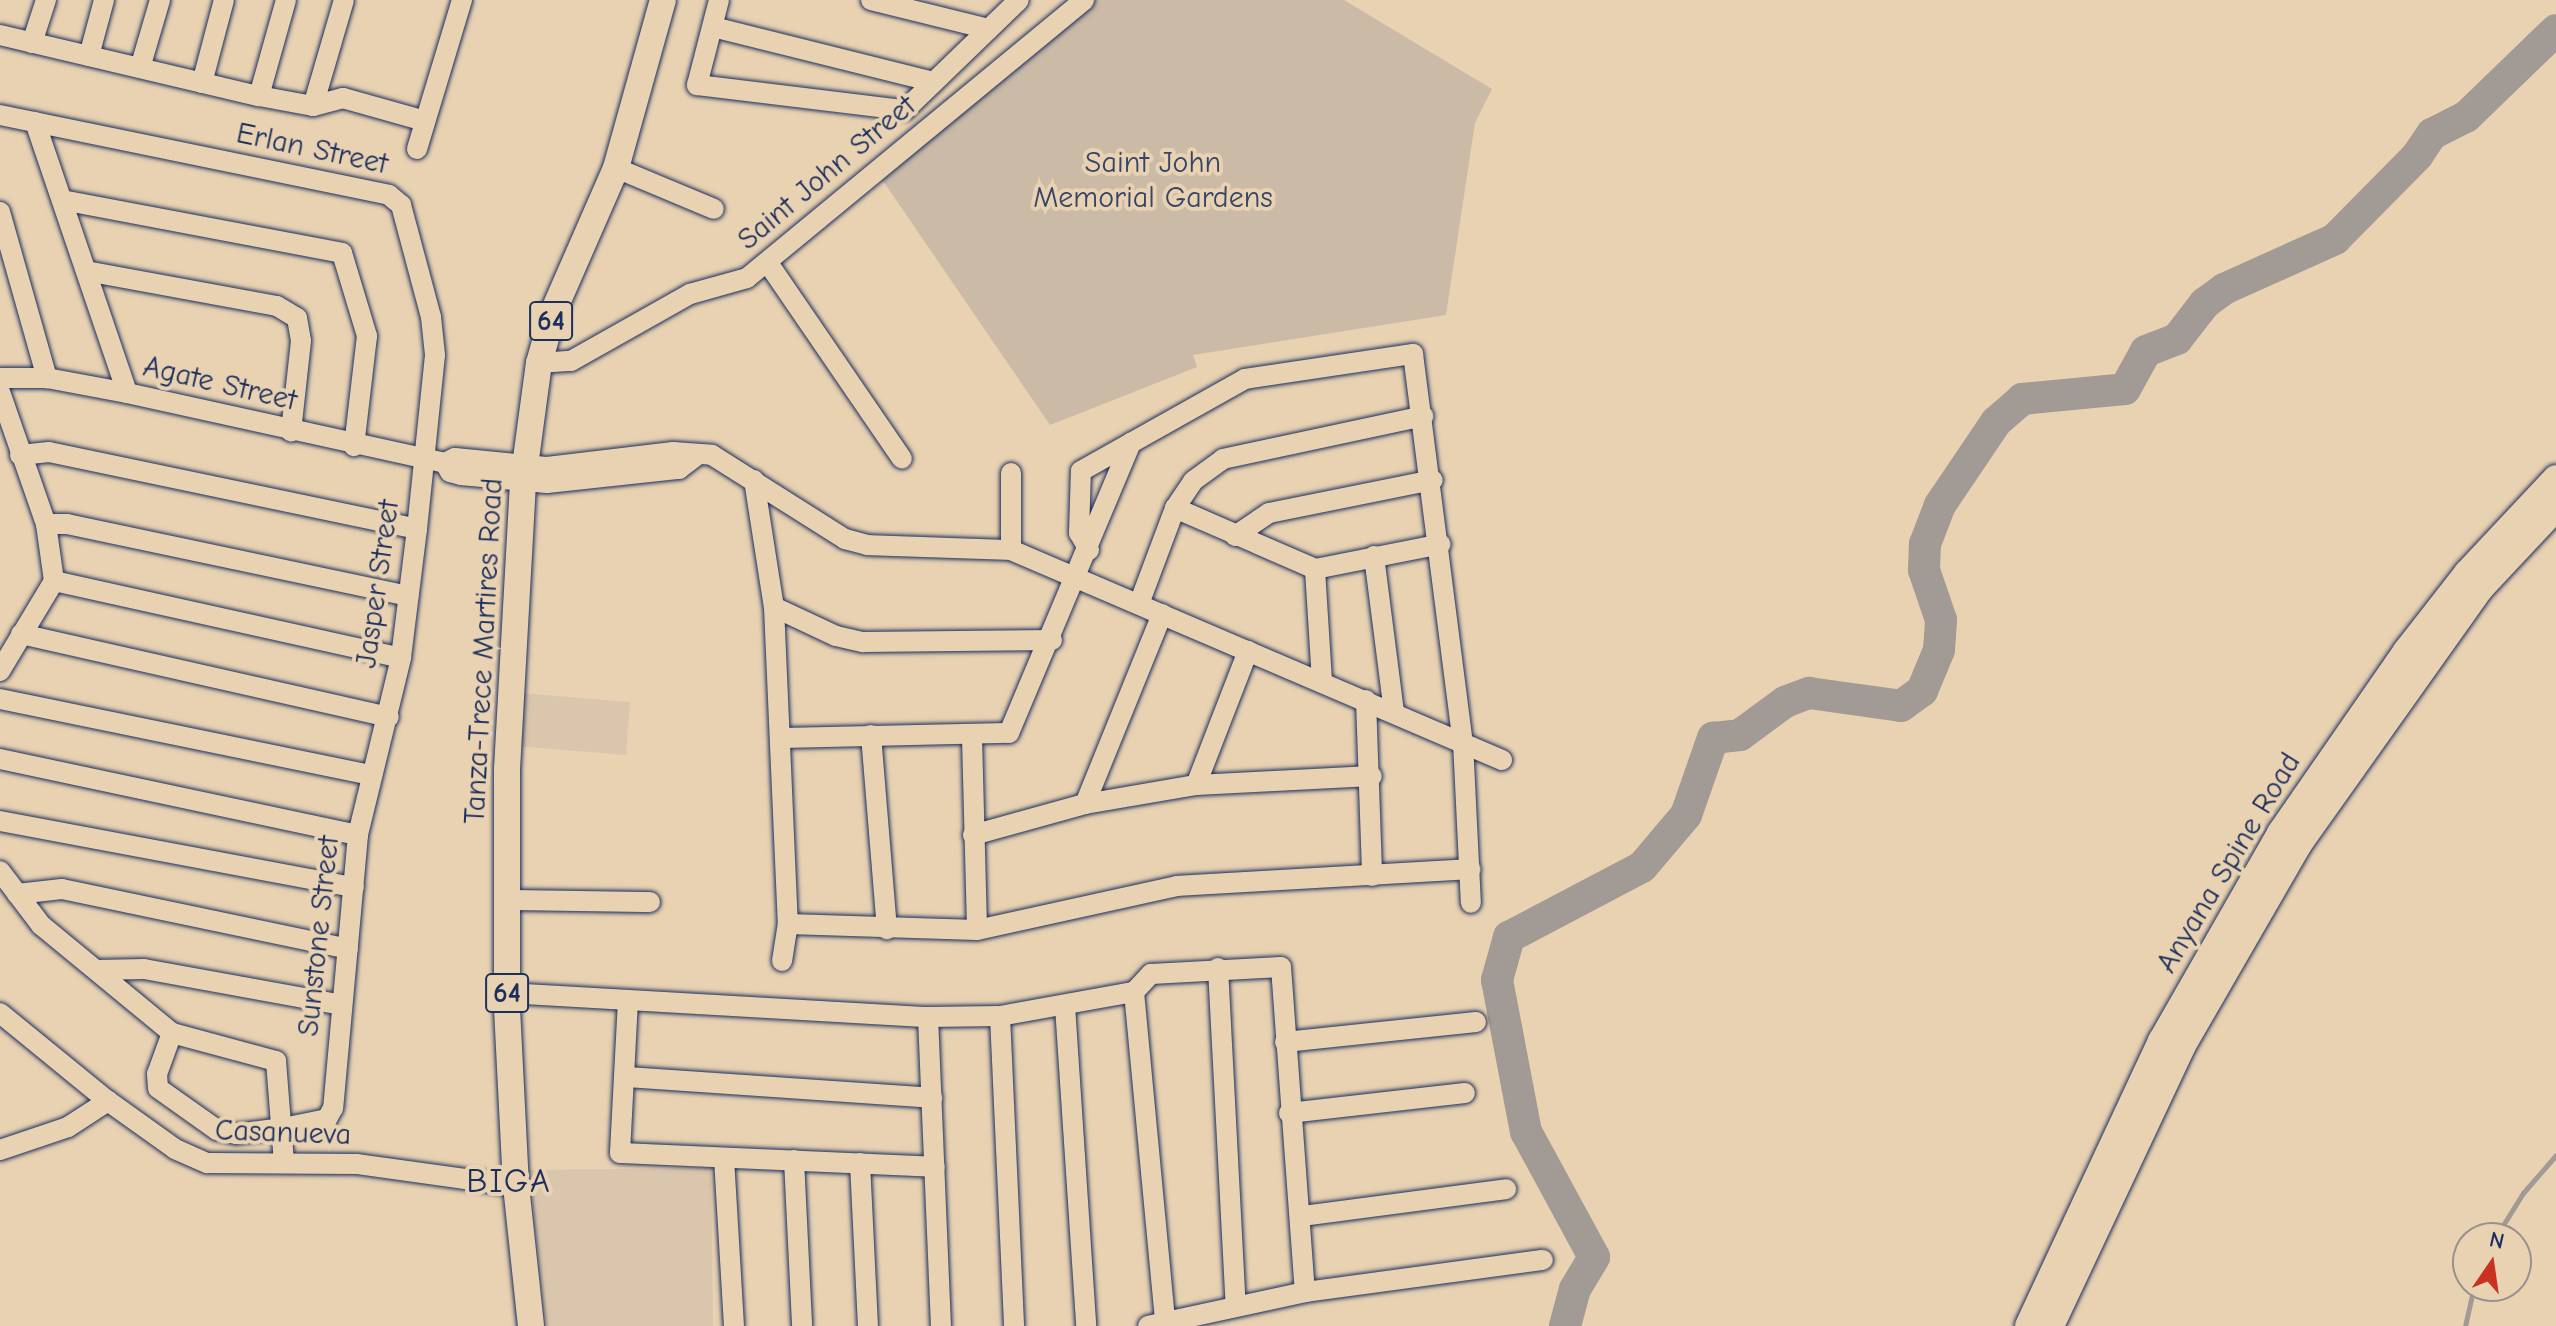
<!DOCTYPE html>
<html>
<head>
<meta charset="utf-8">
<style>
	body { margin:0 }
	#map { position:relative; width:2556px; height:1326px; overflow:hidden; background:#e9d2b2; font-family:"Comic Neue",sans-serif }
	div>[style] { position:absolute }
	.built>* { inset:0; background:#dac6ac }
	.green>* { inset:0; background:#cbbaa6 }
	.stream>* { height:5px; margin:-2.5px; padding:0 2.5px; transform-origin:2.5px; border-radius:2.5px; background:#a29a95 }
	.river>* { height:32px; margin:-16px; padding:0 16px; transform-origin:16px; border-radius:16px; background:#a29a95 }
	.roads { filter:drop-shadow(0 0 2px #1b2f5e) drop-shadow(0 0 2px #1b2f5e) }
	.minor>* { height:20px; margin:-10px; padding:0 10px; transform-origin:10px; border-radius:10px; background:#e9d2b2 }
	.major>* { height:26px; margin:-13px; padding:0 13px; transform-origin:13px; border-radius:13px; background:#e9d2b2 }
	span { translate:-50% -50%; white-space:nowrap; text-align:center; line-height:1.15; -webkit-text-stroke:8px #e9d2b2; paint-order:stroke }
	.shield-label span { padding:2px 6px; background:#e9d2b2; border:2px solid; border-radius:6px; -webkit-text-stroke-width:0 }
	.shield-label { font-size:28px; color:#1b2f5e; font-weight:700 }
	.street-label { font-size:30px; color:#1b2f5e }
	.park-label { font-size:30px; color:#354469 }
	.quarter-label { font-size:34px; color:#1b2f5e; letter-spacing:2px }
	.north { position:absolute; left:2452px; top:1222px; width:80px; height:80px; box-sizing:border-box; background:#e9d2b2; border:2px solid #979190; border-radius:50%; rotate:13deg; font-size:22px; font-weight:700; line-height:32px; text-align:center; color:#1b2f5e }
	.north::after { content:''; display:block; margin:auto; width:28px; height:36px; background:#c8321e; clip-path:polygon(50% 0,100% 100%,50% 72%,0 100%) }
</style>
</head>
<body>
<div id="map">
	<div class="built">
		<i style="clip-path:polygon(520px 693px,630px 702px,626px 755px,516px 746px)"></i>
		<i style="clip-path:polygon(711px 1168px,713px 1326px,547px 1326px,529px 1170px)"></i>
	</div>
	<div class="green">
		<i style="clip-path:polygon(1089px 0,1344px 0,1492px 89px,1475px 123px,1446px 315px,1193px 355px,1197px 367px,1050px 425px,879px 175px)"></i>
	</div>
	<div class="stream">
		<i style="left:2495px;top:1238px;width:53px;rotate:-58.1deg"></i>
		<i style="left:2523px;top:1193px;width:50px;rotate:-49deg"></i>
		<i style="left:2465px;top:1326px;width:41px;rotate:-77.3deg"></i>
	</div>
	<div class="river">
		<i style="left:1565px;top:1326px;width:38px;rotate:-75deg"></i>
		<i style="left:1575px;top:1289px;width:37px;rotate:-59deg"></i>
		<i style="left:1594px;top:1257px;width:142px;rotate:-118.5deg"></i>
		<i style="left:1526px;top:1132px;width:155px;rotate:-100.8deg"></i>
		<i style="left:1497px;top:980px;width:45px;rotate:-74.4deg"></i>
		<i style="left:1509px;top:937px;width:150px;rotate:-27.8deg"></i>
		<i style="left:1642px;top:867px;width:68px;rotate:-49.8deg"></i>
		<i style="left:1686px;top:815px;width:82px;rotate:-70.7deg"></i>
		<i style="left:1713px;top:738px;width:27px;rotate:-6deg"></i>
		<i style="left:1740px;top:735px;width:56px;rotate:-36.3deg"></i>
		<i style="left:1785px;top:702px;width:26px;rotate:-21deg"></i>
		<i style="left:1809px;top:693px;width:93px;rotate:8deg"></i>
		<i style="left:1901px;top:706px;width:26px;rotate:-36deg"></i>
		<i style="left:1922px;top:691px;width:44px;rotate:-67.5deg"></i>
		<i style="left:1939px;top:650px;width:30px;rotate:-86deg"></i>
		<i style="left:1941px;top:620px;width:53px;rotate:-108.8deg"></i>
		<i style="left:1924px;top:570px;width:26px;rotate:-88deg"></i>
		<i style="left:1925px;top:544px;width:42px;rotate:-69deg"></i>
		<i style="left:1940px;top:505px;width:100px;rotate:-56deg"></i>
		<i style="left:1996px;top:422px;width:35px;rotate:-41deg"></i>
		<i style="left:2022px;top:399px;width:103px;rotate:-5.5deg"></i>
		<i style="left:2125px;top:389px;width:43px;rotate:-61.1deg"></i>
		<i style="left:2146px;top:351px;width:33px;rotate:-21deg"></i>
		<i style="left:2177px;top:339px;width:46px;rotate:-52.1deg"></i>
		<i style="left:2205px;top:303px;width:24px;rotate:-36deg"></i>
		<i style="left:2224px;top:289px;width:122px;rotate:-24.2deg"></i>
		<i style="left:2335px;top:239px;width:117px;rotate:-45.3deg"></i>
		<i style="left:2417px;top:156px;width:27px;rotate:-56deg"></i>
		<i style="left:2432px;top:134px;width:38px;rotate:-27deg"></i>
		<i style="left:2466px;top:117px;width:125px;rotate:-44deg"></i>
	</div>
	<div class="roads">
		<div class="minor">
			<i style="left:719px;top:0;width:88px;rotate:104.5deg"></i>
			<i style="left:697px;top:85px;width:209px;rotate:6.9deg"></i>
			<i style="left:905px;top:110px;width:158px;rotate:-44deg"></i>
			<i style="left:871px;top:0;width:121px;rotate:13.9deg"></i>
			<i style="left:713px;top:27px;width:227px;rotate:14deg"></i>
			<i style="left:0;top:35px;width:266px;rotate:13.3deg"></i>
			<i style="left:259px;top:96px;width:55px;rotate:10.5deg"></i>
			<i style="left:313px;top:106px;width:31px;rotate:-15deg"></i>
			<i style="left:343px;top:98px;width:85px;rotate:15.7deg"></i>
			<i style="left:32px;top:43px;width:45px;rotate:-72deg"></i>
			<i style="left:89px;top:56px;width:58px;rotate:-75deg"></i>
			<i style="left:140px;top:68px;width:71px;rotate:-73.6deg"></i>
			<i style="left:202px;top:83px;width:86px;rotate:-75.2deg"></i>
			<i style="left:259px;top:96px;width:100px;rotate:-74.3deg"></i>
			<i style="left:313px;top:106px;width:110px;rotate:-73.7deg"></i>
			<i style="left:0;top:115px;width:397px;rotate:11.6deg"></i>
			<i style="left:389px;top:195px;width:16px;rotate:40deg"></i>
			<i style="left:401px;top:205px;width:116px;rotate:75deg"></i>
			<i style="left:431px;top:317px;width:38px;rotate:84deg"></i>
			<i style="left:435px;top:355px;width:175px;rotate:95.9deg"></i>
			<i style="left:417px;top:529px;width:130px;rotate:97.1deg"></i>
			<i style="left:401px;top:658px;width:182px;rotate:103.7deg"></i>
			<i style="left:358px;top:835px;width:274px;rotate:95.2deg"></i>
			<i style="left:333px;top:1108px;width:13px;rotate:119deg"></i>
			<i style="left:327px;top:1119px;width:45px;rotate:168.4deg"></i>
			<i style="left:283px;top:1128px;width:47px;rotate:172.7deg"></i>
			<i style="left:236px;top:1134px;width:19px;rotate:-168deg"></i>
			<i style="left:217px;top:1130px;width:72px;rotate:-144.6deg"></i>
			<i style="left:158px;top:1088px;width:14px;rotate:-94deg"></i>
			<i style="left:157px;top:1074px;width:44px;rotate:-69.9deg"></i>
			<i style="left:35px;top:122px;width:286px;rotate:71.2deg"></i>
			<i style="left:417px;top:149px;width:156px;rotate:-73.2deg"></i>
			<i style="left:616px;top:168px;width:106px;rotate:22.7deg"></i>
			<i style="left:62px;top:200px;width:285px;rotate:10.7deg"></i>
			<i style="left:342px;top:253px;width:87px;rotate:73.2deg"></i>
			<i style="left:367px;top:336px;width:111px;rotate:96.7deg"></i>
			<i style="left:0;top:212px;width:173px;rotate:74.2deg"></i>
			<i style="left:768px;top:263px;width:237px;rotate:55.6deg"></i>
			<i style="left:86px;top:271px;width:194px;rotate:10.4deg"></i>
			<i style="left:277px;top:306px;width:23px;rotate:31deg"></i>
			<i style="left:297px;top:318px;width:23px;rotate:80deg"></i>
			<i style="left:301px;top:341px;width:91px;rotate:96.3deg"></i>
			<i style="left:539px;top:363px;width:32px;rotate:-4deg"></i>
			<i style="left:571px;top:361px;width:137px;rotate:-29.4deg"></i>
			<i style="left:690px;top:294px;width:59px;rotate:-15.7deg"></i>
			<i style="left:747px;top:278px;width:437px;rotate:-39.5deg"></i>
			<i style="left:0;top:378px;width:47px"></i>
			<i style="left:47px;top:378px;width:81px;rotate:10.6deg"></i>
			<i style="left:127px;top:393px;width:326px;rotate:12.4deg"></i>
			<i style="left:445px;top:463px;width:11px;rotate:-27deg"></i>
			<i style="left:455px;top:458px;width:92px;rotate:5.6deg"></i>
			<i style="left:547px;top:467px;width:127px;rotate:-6.8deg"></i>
			<i style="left:673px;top:452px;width:39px;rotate:4deg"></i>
			<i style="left:712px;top:455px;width:157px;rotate:32.3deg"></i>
			<i style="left:845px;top:539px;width:23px;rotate:15deg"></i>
			<i style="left:867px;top:545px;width:144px;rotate:2deg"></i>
			<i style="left:1011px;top:550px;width:534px;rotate:23.16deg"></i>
			<i style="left:0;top:392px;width:140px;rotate:70.8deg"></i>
			<i style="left:46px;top:524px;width:58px;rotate:82deg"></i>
			<i style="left:54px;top:581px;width:105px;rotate:121deg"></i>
			<i style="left:20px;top:455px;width:29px;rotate:-6deg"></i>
			<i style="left:49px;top:452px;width:376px;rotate:11.8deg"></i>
			<i style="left:445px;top:463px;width:10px;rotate:61deg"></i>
			<i style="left:450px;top:472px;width:11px;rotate:15deg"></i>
			<i style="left:461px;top:475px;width:86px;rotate:5.3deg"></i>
			<i style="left:547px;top:483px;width:133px;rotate:-6.1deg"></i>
			<i style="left:679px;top:469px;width:21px;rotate:-37deg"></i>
			<i style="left:1011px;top:473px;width:77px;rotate:90deg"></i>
			<i style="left:754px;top:480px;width:129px;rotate:81.1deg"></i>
			<i style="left:774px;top:607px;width:317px;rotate:87.5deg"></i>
			<i style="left:788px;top:924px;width:189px;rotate:1.8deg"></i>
			<i style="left:977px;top:930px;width:205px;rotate:-12.4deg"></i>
			<i style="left:1177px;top:886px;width:294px;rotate:-3.3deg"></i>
			<i style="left:1175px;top:508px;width:153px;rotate:23.5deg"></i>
			<i style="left:46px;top:524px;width:21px"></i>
			<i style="left:67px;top:524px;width:349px;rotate:11.9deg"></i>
			<i style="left:1235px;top:536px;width:41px;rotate:-34.1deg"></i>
			<i style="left:1269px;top:513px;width:167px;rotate:-11.4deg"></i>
			<i style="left:1089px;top:550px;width:20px;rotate:-120deg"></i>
			<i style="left:1079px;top:533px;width:62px;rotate:-88.2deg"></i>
			<i style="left:1081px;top:471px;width:188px;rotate:-29.3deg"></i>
			<i style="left:1245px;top:379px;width:170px;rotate:-8.5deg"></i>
			<i style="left:1413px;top:354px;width:391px;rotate:82.7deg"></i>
			<i style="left:1463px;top:742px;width:161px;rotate:87.2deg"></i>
			<i style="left:1374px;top:556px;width:158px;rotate:82.7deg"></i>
			<i style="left:54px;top:581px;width:355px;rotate:12.5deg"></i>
			<i style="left:1139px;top:604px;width:103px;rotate:-69.4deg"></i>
			<i style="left:1175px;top:508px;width:32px;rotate:-56deg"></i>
			<i style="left:1193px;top:481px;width:37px;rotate:-36deg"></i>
			<i style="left:1223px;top:459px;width:205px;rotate:-12.1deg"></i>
			<i style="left:774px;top:607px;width:68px;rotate:25.1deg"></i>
			<i style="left:836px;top:636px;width:28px;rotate:13deg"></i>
			<i style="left:863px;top:642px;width:189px;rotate:-0.6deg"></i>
			<i style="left:21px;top:634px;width:377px;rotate:12.7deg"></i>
			<i style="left:1322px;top:681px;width:112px;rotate:-93.6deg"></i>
			<i style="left:1315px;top:569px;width:128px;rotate:-11.2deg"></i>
			<i style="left:0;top:699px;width:377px;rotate:11.6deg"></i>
			<i style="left:1366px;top:700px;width:176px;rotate:88deg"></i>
			<i style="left:871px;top:735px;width:195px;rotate:85.3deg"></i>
			<i style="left:972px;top:737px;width:193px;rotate:88.5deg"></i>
			<i style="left:782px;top:738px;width:227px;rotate:-1.3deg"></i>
			<i style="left:1009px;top:733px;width:315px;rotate:-67.2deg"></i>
			<i style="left:0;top:759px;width:366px;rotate:12deg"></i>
			<i style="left:1196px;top:785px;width:144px;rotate:-68.8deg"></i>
			<i style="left:1085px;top:804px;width:205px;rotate:-67.9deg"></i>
			<i style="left:0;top:821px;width:360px;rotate:10.6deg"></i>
			<i style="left:973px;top:835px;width:116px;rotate:-15.5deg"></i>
			<i style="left:1085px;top:804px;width:113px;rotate:-9.7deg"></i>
			<i style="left:1196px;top:785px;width:176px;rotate:-2.9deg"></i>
			<i style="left:0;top:871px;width:68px;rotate:52.8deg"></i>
			<i style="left:41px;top:925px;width:170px;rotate:39.5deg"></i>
			<i style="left:172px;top:1033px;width:108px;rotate:15.1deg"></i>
			<i style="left:276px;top:1061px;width:102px;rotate:85.5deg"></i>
			<i style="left:17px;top:894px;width:45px;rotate:-6.3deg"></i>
			<i style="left:62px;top:889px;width:292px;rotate:11.8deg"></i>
			<i style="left:507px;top:900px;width:143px;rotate:0.8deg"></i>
			<i style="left:782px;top:961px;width:37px;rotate:-81deg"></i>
			<i style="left:1218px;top:968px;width:339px;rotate:87deg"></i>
			<i style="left:97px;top:970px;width:47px;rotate:-1.2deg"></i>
			<i style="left:144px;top:969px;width:201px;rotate:10.3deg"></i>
			<i style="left:1134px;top:992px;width:25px;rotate:-47deg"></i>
			<i style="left:1151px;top:974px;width:130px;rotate:-3.1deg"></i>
			<i style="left:1281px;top:967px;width:326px;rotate:85.8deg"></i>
			<i style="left:507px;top:993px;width:422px;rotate:3.3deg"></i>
			<i style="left:928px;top:1017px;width:72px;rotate:-0.8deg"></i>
			<i style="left:1000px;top:1016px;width:136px;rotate:-10.2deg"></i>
			<i style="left:1134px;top:992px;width:332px;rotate:84.6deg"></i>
			<i style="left:628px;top:1000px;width:153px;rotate:93deg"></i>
			<i style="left:620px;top:1153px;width:315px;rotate:2.5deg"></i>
			<i style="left:1065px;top:1006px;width:321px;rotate:86.2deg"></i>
			<i style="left:0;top:1013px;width:139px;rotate:39.2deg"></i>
			<i style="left:108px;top:1101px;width:82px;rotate:35.6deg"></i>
			<i style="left:175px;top:1149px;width:35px;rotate:24deg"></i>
			<i style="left:207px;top:1163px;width:150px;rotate:0.4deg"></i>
			<i style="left:357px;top:1164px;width:161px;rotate:7.9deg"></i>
			<i style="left:1000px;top:1016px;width:310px;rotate:87.4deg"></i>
			<i style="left:928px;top:1017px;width:309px;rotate:87.6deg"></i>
			<i style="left:1285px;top:1042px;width:192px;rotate:-6deg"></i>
			<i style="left:626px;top:1077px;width:307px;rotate:3.9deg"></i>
			<i style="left:1289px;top:1113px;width:177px;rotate:-6.5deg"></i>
			<i style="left:0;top:1150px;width:72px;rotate:-18.7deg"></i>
			<i style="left:68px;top:1127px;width:48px;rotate:-33deg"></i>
			<i style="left:724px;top:1158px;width:168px;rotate:86.6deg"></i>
			<i style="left:794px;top:1160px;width:166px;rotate:87.2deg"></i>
			<i style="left:860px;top:1163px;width:163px;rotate:87.2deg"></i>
			<i style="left:1302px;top:1216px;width:206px;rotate:-7.5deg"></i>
			<i style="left:1148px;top:1326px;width:161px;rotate:-12.2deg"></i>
			<i style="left:1305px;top:1292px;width:240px;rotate:-7.7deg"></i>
		</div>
		<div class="major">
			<i style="left:531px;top:1326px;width:141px;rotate:-96.1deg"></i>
			<i style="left:516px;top:1186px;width:180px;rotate:-92.9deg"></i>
			<i style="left:507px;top:1006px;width:237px;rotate:-90deg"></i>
			<i style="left:507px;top:769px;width:288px;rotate:-86.8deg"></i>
			<i style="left:523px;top:481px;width:119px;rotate:-82.3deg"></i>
			<i style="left:539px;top:363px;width:55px;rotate:-74.2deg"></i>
			<i style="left:554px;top:310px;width:155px;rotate:-66.4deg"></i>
			<i style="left:616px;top:168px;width:174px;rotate:-74.4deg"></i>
			<i style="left:2028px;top:1326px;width:315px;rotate:-65deg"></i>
			<i style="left:2161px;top:1041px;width:240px;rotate:-60.2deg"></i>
			<i style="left:2280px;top:833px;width:221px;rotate:-55.3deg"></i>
			<i style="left:2406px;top:651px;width:99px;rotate:-52deg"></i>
			<i style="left:2467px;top:573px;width:130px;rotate:-46.9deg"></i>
			<i style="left:2051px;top:1326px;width:308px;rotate:-64.8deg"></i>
			<i style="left:2182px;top:1047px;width:234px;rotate:-60deg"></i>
			<i style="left:2299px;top:844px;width:313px;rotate:-54.6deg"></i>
			<i style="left:2480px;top:589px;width:111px;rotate:-46.8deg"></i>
		</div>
	</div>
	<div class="shield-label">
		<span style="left:551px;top:321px">64</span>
		<span style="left:507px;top:993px">64</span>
	</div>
	<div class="street-label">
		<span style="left:312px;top:149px;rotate:12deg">Erlan Street</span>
		<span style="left:827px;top:173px;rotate:-40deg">Saint John Street</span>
		<span style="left:220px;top:384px;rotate:13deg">Agate Street</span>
		<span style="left:378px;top:584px;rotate:-82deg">Jasper Street</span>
		<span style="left:484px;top:651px;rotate:-87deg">Tanza-Trece Martires Road</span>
		<span style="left:2229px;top:863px;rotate:-59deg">Anyana Spine Road</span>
		<span style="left:319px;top:936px;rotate:-84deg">Sunstone Street</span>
		<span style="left:283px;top:1133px;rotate:2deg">Casanueva</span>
	</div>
	<div class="park-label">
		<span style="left:1153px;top:180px">Saint John<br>Memorial Gardens</span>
	</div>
	<div class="quarter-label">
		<span style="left:509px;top:1182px">BIGA</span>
	</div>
	<div class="north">N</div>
</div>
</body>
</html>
